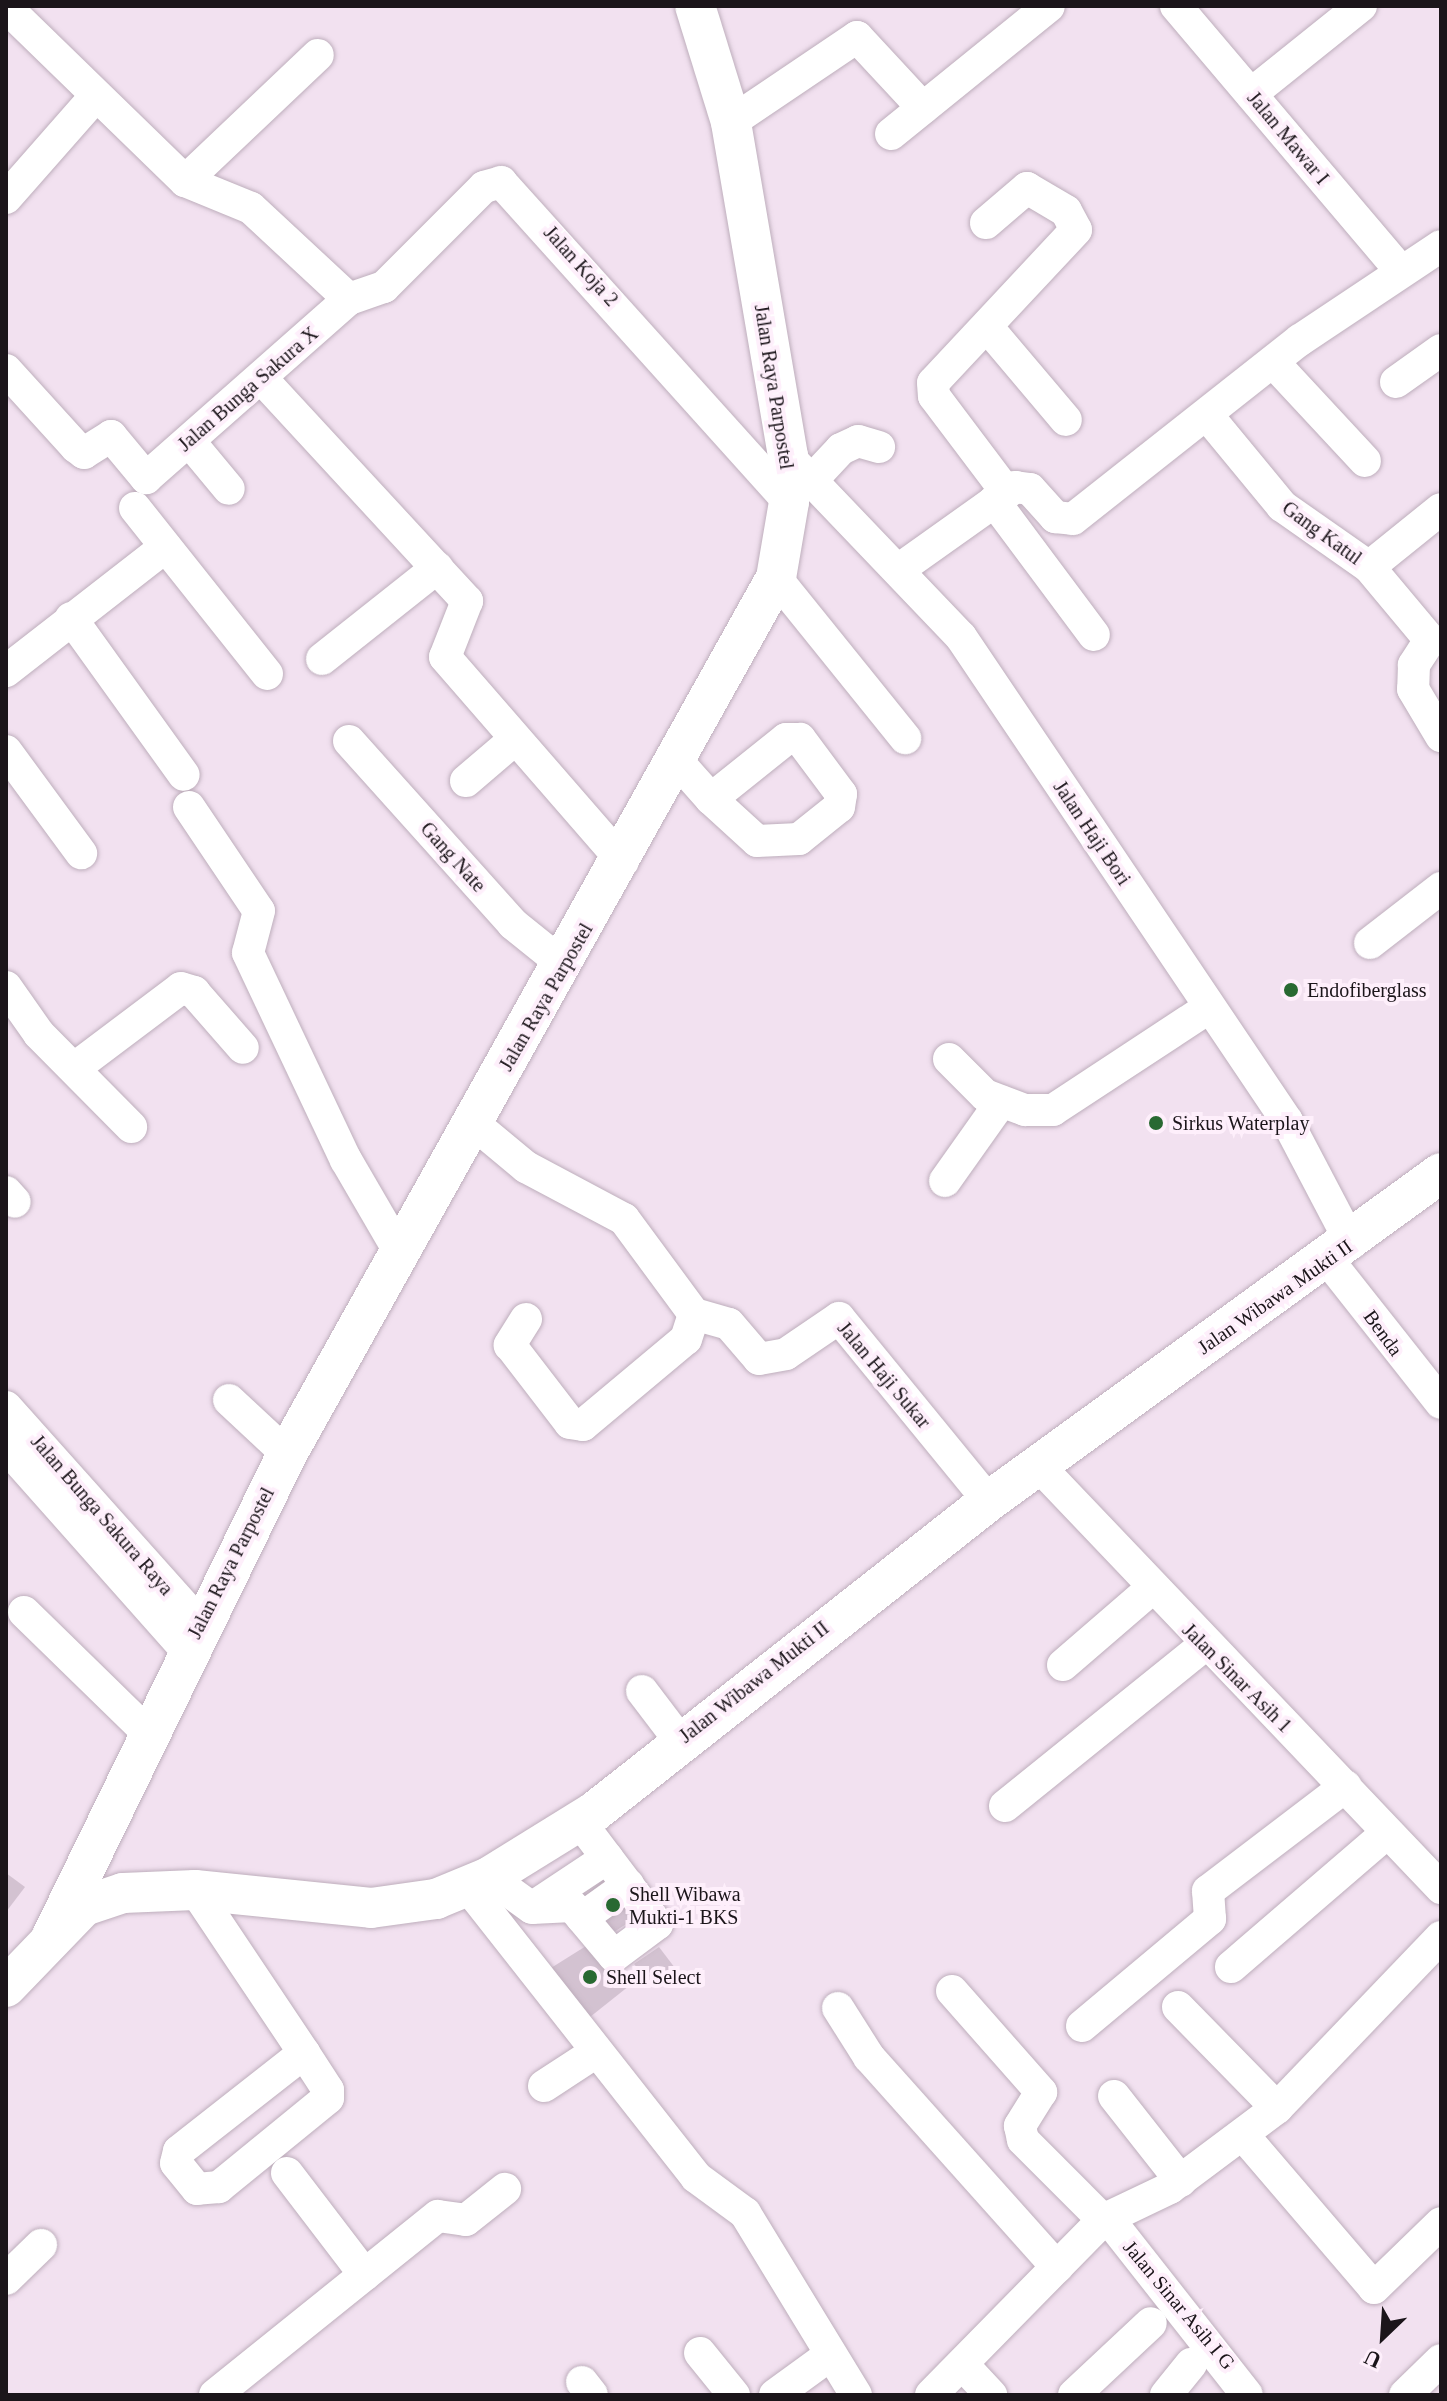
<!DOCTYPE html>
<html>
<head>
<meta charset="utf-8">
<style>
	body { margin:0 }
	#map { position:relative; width:1447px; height:2401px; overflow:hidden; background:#f2e1f0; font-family:Georgia,serif }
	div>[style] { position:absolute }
	.building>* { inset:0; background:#d3c2d1 }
	.roads { filter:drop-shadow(0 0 2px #beaebc) drop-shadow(0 0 2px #beaebc) }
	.minor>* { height:32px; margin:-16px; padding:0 16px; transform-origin:16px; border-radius:16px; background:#fff }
	.major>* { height:40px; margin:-20px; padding:0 20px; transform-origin:20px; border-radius:20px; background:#fff }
	.dots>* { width:22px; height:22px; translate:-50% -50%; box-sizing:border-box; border:4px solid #feeffb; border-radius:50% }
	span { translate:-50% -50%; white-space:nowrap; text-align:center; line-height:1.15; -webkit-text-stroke:8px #feeffb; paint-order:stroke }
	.street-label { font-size:20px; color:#1b151a }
	.poi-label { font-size:20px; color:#1b151a }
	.left { translate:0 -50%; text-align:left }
	.frame { position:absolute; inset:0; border:8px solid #1b151a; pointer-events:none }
	.north { position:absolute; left:1343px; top:2297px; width:80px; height:80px; -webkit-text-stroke:6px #feeffb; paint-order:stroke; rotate:205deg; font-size:22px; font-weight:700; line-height:32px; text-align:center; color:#1b151a }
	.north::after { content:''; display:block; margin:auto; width:28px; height:36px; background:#1b151a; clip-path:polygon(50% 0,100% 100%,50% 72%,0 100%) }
</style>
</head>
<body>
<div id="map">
	<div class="building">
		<i style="clip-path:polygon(6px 1873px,25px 1887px,6px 1912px)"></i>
		<i style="clip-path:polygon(610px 1875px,640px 1915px,614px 1932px,585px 1895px)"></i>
		<i style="clip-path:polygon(594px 1941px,629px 1986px,590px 2017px,551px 1968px)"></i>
		<i style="clip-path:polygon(659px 1947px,675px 1968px,652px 1985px,634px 1964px)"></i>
	</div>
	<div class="roads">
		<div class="minor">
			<i style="left:1176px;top:6px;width:346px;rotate:49.7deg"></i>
			<i style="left:6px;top:7px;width:250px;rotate:44.2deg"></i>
			<i style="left:185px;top:181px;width:71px;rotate:22.2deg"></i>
			<i style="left:251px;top:208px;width:134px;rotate:42.9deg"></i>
			<i style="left:1251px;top:94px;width:141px;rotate:-38.7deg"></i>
			<i style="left:731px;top:122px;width:152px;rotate:-34deg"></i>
			<i style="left:857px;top:37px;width:97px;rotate:47.1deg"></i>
			<i style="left:891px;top:134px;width:203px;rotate:-39deg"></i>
			<i style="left:185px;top:181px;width:183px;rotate:-43.5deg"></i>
			<i style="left:6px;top:198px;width:132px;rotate:-48.7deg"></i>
			<i style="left:986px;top:223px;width:54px;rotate:-40.5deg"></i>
			<i style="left:1027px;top:188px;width:45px;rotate:30.5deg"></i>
			<i style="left:1066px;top:211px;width:21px;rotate:62deg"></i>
			<i style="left:1076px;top:230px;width:209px;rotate:133.1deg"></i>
			<i style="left:933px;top:383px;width:13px;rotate:86deg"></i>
			<i style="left:934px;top:396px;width:121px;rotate:53deg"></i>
			<i style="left:989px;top:329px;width:119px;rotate:49.8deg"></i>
			<i style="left:1273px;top:362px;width:135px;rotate:47.1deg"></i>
			<i style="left:6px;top:370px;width:104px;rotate:47.7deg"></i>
			<i style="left:76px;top:447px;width:10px;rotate:37deg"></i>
			<i style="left:84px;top:453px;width:32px;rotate:-32deg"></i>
			<i style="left:111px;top:436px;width:55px;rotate:50.2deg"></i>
			<i style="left:146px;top:478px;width:271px;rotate:-41.4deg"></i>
			<i style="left:349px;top:299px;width:37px;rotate:-19deg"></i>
			<i style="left:384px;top:287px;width:141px;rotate:-45deg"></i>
			<i style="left:484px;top:187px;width:18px;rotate:-16deg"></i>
			<i style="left:501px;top:182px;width:431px;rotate:48deg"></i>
			<i style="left:263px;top:380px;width:301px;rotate:47.3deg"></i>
			<i style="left:467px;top:601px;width:60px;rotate:111.4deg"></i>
			<i style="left:445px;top:657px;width:271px;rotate:49deg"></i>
			<i style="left:1396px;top:382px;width:55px;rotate:-35.4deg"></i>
			<i style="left:1207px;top:415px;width:118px;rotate:50.5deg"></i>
			<i style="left:1282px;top:506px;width:106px;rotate:35deg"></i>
			<i style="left:1369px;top:567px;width:95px;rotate:50.1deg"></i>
			<i style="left:1430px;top:640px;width:30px;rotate:123deg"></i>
			<i style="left:1414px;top:665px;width:24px;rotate:92deg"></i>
			<i style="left:1413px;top:689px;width:55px;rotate:59.2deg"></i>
			<i style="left:189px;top:441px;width:62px;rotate:50.2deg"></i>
			<i style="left:788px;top:456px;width:250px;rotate:46.3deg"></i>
			<i style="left:961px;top:637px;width:584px;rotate:56.04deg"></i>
			<i style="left:1287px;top:1121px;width:138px;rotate:62.3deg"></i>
			<i style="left:812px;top:480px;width:42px;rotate:-46.9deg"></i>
			<i style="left:841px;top:449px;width:19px;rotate:-25deg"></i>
			<i style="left:858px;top:441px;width:22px;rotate:16deg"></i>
			<i style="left:994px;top:501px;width:167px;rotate:53.3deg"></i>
			<i style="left:135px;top:508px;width:212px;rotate:51.5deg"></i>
			<i style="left:1369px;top:567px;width:92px;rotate:-38.9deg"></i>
			<i style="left:901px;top:568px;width:140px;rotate:-35.4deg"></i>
			<i style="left:1015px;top:487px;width:15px;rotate:8deg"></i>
			<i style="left:1030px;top:489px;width:38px;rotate:48deg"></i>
			<i style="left:1055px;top:517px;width:18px;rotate:6deg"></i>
			<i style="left:1073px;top:519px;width:289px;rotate:-38.3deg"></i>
			<i style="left:1300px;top:340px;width:169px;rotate:-33.7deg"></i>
			<i style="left:776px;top:578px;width:206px;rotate:51.1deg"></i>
			<i style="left:71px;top:618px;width:193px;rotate:54.3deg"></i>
			<i style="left:322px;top:659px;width:147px;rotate:-38.4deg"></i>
			<i style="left:6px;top:671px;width:202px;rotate:-37.9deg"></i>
			<i style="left:349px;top:741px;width:246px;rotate:48.1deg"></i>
			<i style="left:513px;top:924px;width:65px;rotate:38.8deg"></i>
			<i style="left:6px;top:751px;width:127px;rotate:53.7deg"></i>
			<i style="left:679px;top:763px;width:48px;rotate:48.4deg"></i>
			<i style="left:711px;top:799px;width:62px;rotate:42.4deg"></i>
			<i style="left:757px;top:841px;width:42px;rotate:-2.7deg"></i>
			<i style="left:799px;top:839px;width:51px;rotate:-38.7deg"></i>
			<i style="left:839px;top:807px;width:13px;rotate:-81deg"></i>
			<i style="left:841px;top:794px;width:69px;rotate:-126.7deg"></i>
			<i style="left:800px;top:739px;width:14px;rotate:180deg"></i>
			<i style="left:786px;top:739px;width:96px;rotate:141.3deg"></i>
			<i style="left:466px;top:781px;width:63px;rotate:-40.5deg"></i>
			<i style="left:189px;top:807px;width:125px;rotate:56.1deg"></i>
			<i style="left:259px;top:911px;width:43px;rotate:104.7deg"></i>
			<i style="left:248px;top:953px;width:229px;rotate:64.7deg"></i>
			<i style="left:346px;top:1160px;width:105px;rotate:59.8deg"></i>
			<i style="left:1370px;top:943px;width:90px;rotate:-37.8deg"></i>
			<i style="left:6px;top:987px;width:57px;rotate:54.9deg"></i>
			<i style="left:39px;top:1034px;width:131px;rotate:45.3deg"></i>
			<i style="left:949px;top:1059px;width:51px;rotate:45deg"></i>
			<i style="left:985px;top:1095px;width:43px;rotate:20.6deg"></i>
			<i style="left:1025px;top:1110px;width:28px"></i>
			<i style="left:1053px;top:1110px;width:186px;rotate:-33.3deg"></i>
			<i style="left:76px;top:1067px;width:131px;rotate:-37deg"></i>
			<i style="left:181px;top:988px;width:14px;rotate:17deg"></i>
			<i style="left:194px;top:992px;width:74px;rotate:48.8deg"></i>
			<i style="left:473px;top:1123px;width:69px;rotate:39.7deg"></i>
			<i style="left:526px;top:1167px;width:111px;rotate:28deg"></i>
			<i style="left:624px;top:1219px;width:118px;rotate:53.6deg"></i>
			<i style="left:694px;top:1314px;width:36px;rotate:16deg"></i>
			<i style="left:729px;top:1324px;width:46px;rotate:49.4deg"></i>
			<i style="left:759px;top:1359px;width:27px;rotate:-10deg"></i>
			<i style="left:786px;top:1354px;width:64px;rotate:-34.2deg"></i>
			<i style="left:839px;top:1318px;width:237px;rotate:50.7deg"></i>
			<i style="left:945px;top:1181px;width:97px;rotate:-54.7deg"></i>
			<i style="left:6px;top:1192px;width:13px;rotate:48deg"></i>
			<i style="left:1328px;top:1260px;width:182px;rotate:51.7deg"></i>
			<i style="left:526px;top:1319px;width:31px;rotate:122deg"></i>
			<i style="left:510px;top:1345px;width:98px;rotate:52.4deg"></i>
			<i style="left:570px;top:1423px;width:13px;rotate:9deg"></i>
			<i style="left:583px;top:1425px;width:134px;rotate:-39.9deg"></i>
			<i style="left:686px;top:1339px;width:26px;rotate:-72deg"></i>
			<i style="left:229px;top:1400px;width:79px;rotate:43deg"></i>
			<i style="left:6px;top:1407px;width:290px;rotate:48.2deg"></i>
			<i style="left:6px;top:1447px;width:271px;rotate:48.4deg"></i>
			<i style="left:1037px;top:1464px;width:586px;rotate:46.38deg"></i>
			<i style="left:24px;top:1612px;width:172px;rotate:44.3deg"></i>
			<i style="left:1063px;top:1665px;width:115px;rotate:-40.8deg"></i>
			<i style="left:642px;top:1691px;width:63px;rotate:52.8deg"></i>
			<i style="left:1005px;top:1806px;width:255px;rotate:-38.9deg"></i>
			<i style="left:489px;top:1877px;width:53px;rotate:35.8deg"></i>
			<i style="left:532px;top:1908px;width:40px;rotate:-2.9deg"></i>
			<i style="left:572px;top:1906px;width:65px;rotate:50deg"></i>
			<i style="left:614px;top:1956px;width:54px;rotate:-36.7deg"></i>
			<i style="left:657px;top:1924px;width:128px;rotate:-127deg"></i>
			<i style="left:468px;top:1887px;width:369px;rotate:51.8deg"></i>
			<i style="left:696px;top:2177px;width:61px;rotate:36.3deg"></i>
			<i style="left:745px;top:2213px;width:213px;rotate:58.6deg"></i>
			<i style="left:195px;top:1890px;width:196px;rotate:56.2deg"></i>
			<i style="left:304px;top:2053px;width:44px;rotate:57deg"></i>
			<i style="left:328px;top:2090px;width:8px;rotate:90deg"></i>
			<i style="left:328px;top:2098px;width:141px;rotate:140.8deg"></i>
			<i style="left:219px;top:2187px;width:22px;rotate:175deg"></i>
			<i style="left:197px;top:2189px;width:33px;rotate:-129deg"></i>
			<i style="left:176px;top:2163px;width:12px;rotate:-76deg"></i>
			<i style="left:179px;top:2151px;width:159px;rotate:-38.1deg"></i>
			<i style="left:533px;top:1907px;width:89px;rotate:-33.5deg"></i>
			<i style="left:582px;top:1918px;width:57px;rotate:-35.7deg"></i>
			<i style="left:1231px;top:1967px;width:206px;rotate:-40.7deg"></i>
			<i style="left:952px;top:1991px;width:135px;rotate:48.6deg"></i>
			<i style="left:1041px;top:2092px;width:40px;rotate:122deg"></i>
			<i style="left:1020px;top:2126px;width:14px;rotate:78deg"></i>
			<i style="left:1023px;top:2140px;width:113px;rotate:45deg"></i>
			<i style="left:1178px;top:2007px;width:141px;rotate:45.6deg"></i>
			<i style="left:838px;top:2008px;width:58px;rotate:57.7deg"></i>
			<i style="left:869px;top:2057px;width:282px;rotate:48.2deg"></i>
			<i style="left:1082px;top:2026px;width:167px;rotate:-39.9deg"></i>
			<i style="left:1210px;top:1919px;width:28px;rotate:-94deg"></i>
			<i style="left:1208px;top:1891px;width:173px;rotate:-37.3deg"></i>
			<i style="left:544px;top:2086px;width:62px;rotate:-33.2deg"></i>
			<i style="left:1114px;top:2096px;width:108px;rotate:51.8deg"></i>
			<i style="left:1243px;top:2135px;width:201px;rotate:49.4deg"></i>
			<i style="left:1374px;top:2288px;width:93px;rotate:-44.1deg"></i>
			<i style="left:287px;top:2173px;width:128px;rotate:52.6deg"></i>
			<i style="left:1107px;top:2217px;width:226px;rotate:51.8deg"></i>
			<i style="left:6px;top:2279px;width:49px;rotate:-44.2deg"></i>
			<i style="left:700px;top:2353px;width:54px;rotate:51deg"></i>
			<i style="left:964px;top:2366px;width:40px;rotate:47deg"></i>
			<i style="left:582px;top:2382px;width:16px;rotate:52deg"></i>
			<i style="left:215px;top:2395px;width:286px;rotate:-38.8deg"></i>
			<i style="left:438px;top:2216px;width:28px;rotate:8deg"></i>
			<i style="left:466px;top:2220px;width:50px;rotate:-38.5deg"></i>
			<i style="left:775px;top:2395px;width:68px;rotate:-36deg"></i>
			<i style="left:931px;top:2395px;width:245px;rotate:-45.5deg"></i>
			<i style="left:1103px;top:2220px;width:74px;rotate:-25.5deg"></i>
			<i style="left:1170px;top:2188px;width:134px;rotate:-36.8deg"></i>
			<i style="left:1277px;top:2108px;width:237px;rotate:-46.2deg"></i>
			<i style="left:1074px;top:2395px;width:105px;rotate:-43.1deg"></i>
			<i style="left:1166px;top:2395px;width:40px;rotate:-51deg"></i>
			<i style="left:1405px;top:2395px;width:50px;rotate:-44.2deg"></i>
		</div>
		<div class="major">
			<i style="left:52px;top:1936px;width:536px;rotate:-64.01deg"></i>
			<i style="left:287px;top:1454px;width:1003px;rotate:-60.83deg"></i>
			<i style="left:776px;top:578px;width:77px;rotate:-80.3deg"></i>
			<i style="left:789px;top:502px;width:46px;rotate:-91.2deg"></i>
			<i style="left:788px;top:456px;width:339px;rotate:-99.7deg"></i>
			<i style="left:731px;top:122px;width:121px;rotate:-107.2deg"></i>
			<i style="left:6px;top:1987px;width:112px;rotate:-46.1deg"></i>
			<i style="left:84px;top:1906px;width:41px;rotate:-18.4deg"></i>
			<i style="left:123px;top:1893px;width:72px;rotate:-2.4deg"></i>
			<i style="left:195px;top:1890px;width:177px;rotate:5.8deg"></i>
			<i style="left:371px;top:1908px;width:66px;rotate:-7.9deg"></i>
			<i style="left:436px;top:1899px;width:57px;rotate:-22.5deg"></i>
			<i style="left:489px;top:1877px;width:123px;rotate:-31.8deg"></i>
			<i style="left:594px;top:1812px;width:503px;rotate:-38.21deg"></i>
			<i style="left:989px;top:1501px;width:558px;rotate:-35.97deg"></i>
		</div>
	</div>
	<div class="dots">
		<i style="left:1291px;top:990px;background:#296932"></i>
		<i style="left:1156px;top:1123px;background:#296932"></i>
		<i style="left:613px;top:1905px;background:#296932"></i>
		<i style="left:590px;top:1977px;background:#296932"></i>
	</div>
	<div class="street-label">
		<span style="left:1288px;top:138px;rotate:50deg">Jalan Mawar I</span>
		<span style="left:581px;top:266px;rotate:48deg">Jalan Koja 2</span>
		<span style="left:774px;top:387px;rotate:81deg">Jalan Raya Parpostel</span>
		<span style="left:248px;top:389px;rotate:-41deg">Jalan Bunga Sakura X</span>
		<span style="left:1322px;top:533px;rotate:36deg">Gang Katul</span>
		<span style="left:1092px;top:833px;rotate:56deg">Jalan Haji Bori</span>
		<span style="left:453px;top:857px;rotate:48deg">Gang Nate</span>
		<span style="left:546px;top:997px;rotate:-60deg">Jalan Raya Parpostel</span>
		<span style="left:1275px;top:1297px;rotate:-35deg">Jalan Wibawa Mukti II</span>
		<span style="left:1383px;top:1333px;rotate:54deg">Benda</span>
		<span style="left:884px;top:1375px;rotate:50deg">Jalan Haji Sukar</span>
		<span style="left:102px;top:1515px;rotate:49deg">Jalan Bunga Sakura Raya</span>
		<span style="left:231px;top:1563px;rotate:-63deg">Jalan Raya Parpostel</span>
		<span style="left:1237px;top:1678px;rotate:45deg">Jalan Sinar Asih 1</span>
		<span style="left:754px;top:1682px;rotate:-38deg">Jalan Wibawa Mukti II</span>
		<span style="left:1179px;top:2305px;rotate:50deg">Jalan Sinar Asih I G</span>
	</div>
	<div class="poi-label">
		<span class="left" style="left:1307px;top:990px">Endofiberglass</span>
		<span class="left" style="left:1172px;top:1123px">Sirkus Waterplay</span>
		<span class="left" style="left:629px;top:1906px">Shell Wibawa<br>Mukti-1 BKS</span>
		<span class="left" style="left:606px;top:1977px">Shell Select</span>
	</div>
	<div class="frame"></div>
	<div class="north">U</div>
</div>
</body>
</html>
